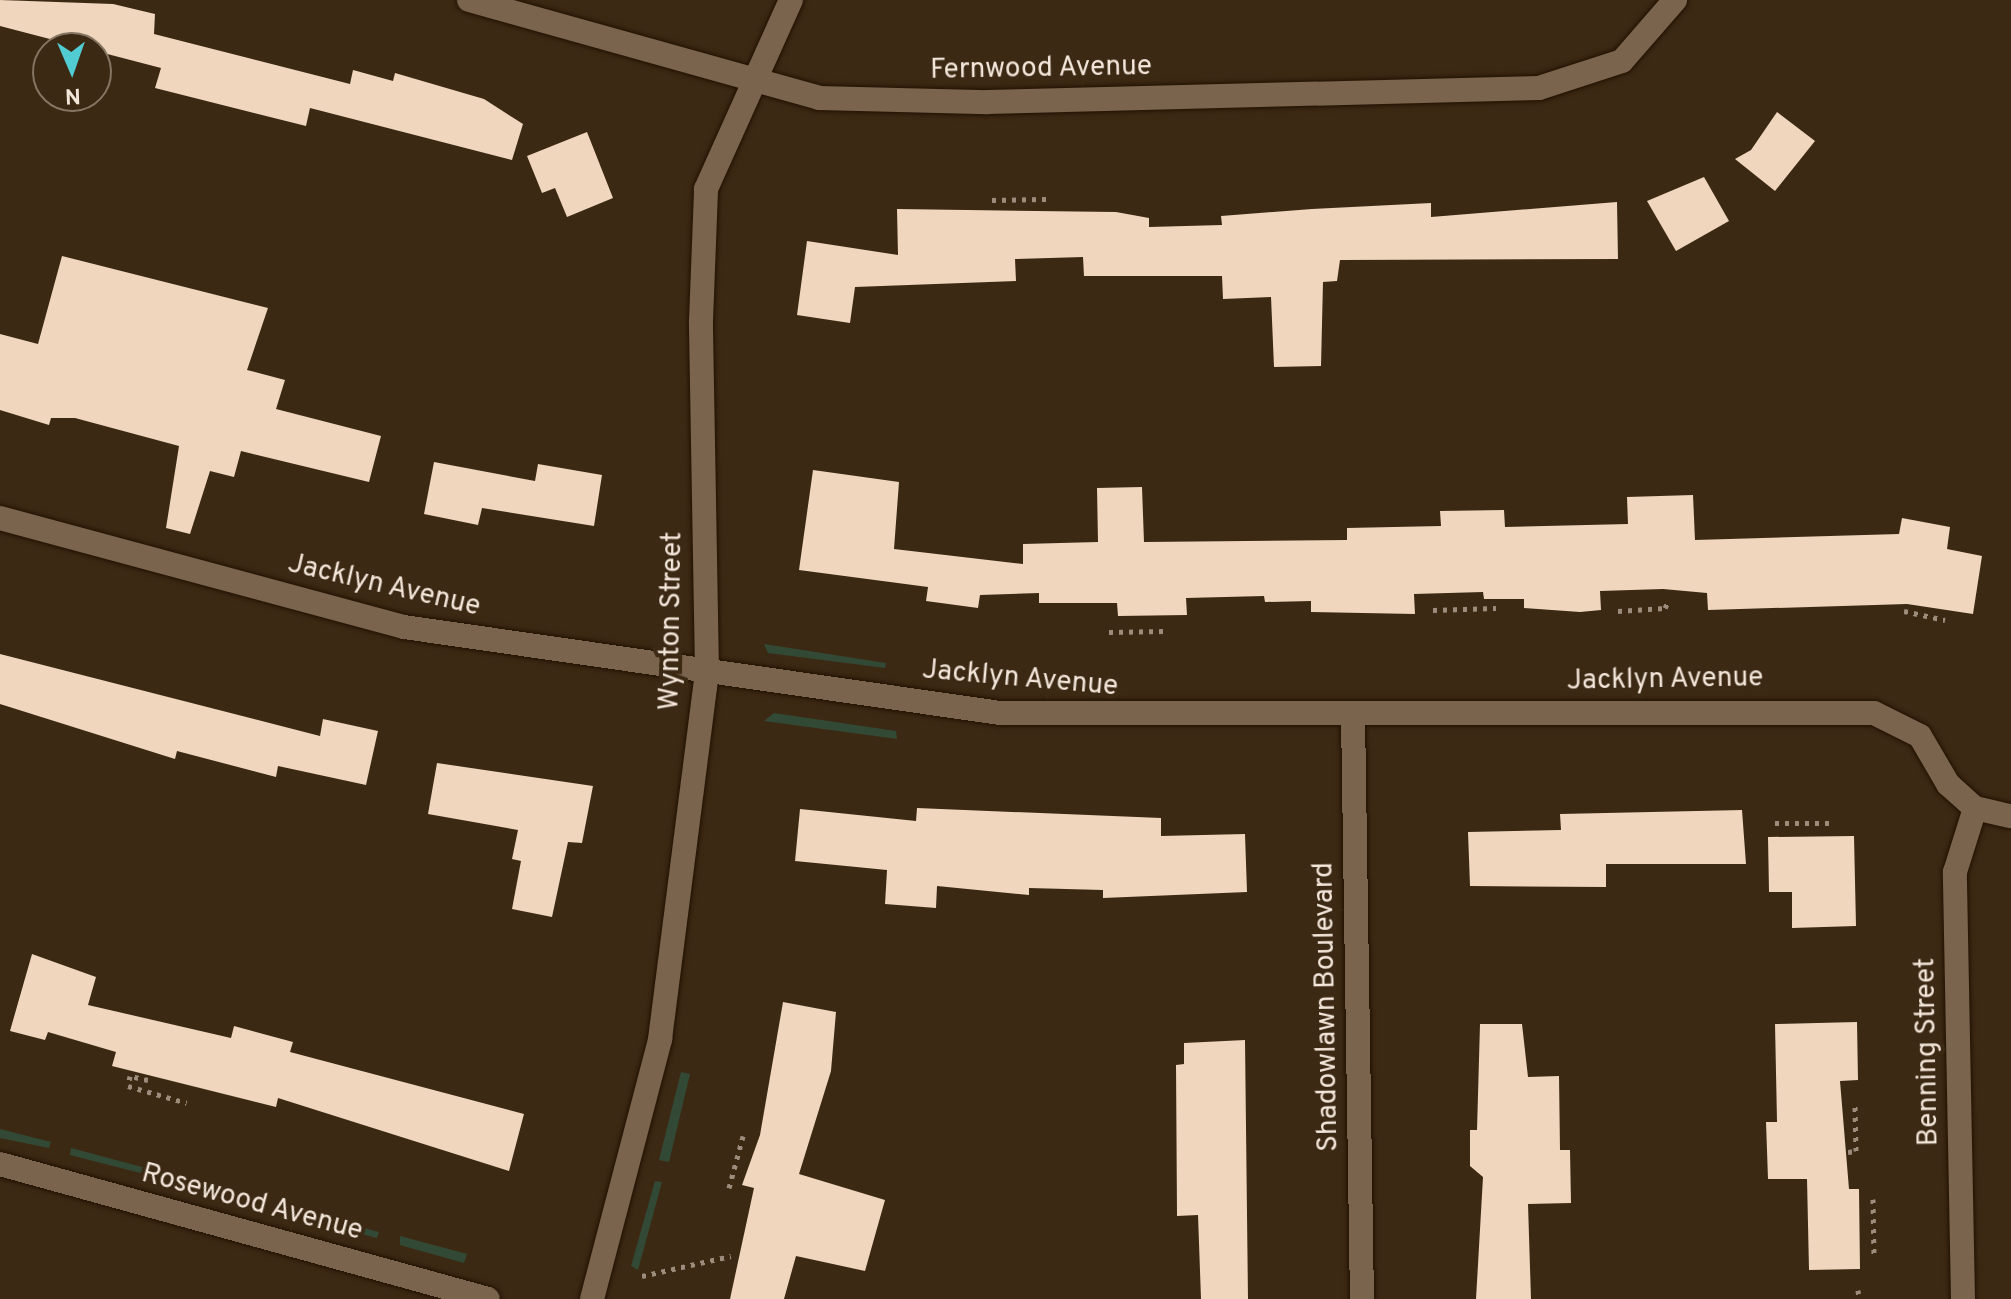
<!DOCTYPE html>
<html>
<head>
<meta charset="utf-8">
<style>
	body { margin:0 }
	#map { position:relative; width:2011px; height:1299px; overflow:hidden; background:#3c2914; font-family:Overpass,sans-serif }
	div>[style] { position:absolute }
	.green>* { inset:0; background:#324a35 }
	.building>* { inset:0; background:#efd6bd }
	.path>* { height:5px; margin-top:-2.5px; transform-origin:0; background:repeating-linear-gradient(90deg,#9b8c7b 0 4px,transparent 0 10px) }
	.roads { filter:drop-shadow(0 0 2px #210) drop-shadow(0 0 2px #210) }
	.street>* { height:24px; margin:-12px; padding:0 12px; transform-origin:12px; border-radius:12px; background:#7a644e }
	span { translate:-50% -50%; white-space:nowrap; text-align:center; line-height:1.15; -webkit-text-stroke:8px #3c2914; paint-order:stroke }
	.street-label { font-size:28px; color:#f3e6da }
	.north { position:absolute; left:32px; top:32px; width:80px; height:80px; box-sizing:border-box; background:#3c2914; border:2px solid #857563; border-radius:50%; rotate:178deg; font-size:22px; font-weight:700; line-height:32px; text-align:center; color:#f3e6da }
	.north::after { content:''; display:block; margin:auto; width:28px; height:36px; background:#51ccd2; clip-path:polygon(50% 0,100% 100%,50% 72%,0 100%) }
</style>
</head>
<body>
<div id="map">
	<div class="green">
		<i style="clip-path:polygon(764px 644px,886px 663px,885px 668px,768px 653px)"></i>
		<i style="clip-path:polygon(774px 713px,896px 731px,897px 739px,764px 721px)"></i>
		<i style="clip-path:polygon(681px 1072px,690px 1074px,669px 1162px,659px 1160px)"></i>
		<i style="clip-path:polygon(0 1129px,51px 1142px,49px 1148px,0 1138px)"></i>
		<i style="clip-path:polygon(71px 1148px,157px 1171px,156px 1177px,70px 1155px)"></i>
		<i style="clip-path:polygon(177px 1176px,254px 1197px,253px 1203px,176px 1184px)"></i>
		<i style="clip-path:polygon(655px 1181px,662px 1182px,638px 1270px,631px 1266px)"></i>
		<i style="clip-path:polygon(275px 1204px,379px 1232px,377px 1238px,273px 1211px)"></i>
		<i style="clip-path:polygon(400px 1236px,467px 1254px,464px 1263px,400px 1245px)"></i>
	</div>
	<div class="building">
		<i style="clip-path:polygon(0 0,113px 4px,155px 14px,154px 34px,350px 84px,353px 70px,393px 81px,395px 73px,484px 99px,523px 124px,512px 160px,310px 108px,306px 126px,155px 88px,161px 68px,0 26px)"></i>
		<i style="clip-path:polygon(1777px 112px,1815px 141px,1775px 191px,1735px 159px,1751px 150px)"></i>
		<i style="clip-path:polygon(587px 132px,613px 198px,567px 217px,555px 188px,542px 193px,527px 156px)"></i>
		<i style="clip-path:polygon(1704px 177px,1729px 221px,1676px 251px,1647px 201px)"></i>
		<i style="clip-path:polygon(1617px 202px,1618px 259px,1340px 260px,1337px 281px,1323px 282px,1321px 366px,1274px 367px,1271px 297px,1223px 299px,1222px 276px,1084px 276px,1083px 257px,1015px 259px,1016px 281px,855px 287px,850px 323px,797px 315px,807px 241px,898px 255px,897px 209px,1116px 212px,1149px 218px,1149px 227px,1222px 225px,1221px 216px,1312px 209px,1431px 203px,1431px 217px)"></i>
		<i style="clip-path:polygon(62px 256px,268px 308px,247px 370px,285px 380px,276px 409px,381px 436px,369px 482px,241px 451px,234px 477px,210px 471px,190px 534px,166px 528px,179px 446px,75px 418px,51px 418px,49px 425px,0 410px,0 334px,38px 344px)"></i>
		<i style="clip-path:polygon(434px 462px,535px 481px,538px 464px,602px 475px,594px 526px,482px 508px,478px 525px,424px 514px)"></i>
		<i style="clip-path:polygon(813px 470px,899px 482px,894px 549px,1023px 564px,1023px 544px,1098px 542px,1097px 488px,1142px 487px,1144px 542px,1347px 540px,1347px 528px,1441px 526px,1440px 511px,1504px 510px,1505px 527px,1628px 524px,1627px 497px,1693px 495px,1695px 540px,1899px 534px,1902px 518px,1950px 527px,1947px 549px,1982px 556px,1973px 614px,1907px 604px,1708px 610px,1707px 593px,1663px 589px,1600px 591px,1601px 610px,1580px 612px,1524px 608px,1524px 599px,1484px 599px,1483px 592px,1414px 594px,1415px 614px,1311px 612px,1311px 601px,1265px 602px,1264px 596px,1186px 598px,1187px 615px,1118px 616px,1117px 603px,1039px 603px,1039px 593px,980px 595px,978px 608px,926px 601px,928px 587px,799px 570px)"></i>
		<i style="clip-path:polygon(0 654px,320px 736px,323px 719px,378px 731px,366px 785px,278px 766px,276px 777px,177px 751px,175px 759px,0 704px)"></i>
		<i style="clip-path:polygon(437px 763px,593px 786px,582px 843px,568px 842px,552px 917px,512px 909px,521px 861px,512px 859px,518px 830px,428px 814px)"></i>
		<i style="clip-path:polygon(917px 808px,1161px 818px,1161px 836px,1245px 834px,1247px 892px,1103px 898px,1103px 890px,1029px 888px,1029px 895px,937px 886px,936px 908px,885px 904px,887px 870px,795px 861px,800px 809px,916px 821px)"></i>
		<i style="clip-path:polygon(1742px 810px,1746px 864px,1606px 864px,1606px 887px,1470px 886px,1468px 832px,1561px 830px,1560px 814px)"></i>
		<i style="clip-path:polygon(1854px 836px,1856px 926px,1792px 928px,1792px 892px,1769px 892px,1768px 837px)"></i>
		<i style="clip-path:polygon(32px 954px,96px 977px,88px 1005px,231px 1038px,234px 1026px,293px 1042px,290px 1052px,524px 1114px,509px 1171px,278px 1098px,276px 1107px,112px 1066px,116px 1052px,48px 1032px,45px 1040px,10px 1031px)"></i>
		<i style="clip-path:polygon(783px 1002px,836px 1012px,831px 1071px,799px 1174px,885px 1200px,865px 1271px,796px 1256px,784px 1299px,730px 1299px,754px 1188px,742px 1185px,760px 1135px)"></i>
		<i style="clip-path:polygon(1857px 1022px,1858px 1080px,1840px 1081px,1849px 1189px,1859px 1189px,1860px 1269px,1809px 1270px,1807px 1179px,1768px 1179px,1766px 1122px,1777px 1122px,1775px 1024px)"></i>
		<i style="clip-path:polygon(1480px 1024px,1522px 1024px,1528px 1077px,1559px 1076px,1560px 1150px,1570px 1150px,1571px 1203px,1528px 1204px,1531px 1299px,1476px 1299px,1483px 1177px,1470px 1166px,1470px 1130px,1477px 1130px)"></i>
		<i style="clip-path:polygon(1245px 1040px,1248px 1299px,1201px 1299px,1198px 1215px,1177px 1216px,1176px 1065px,1184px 1064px,1184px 1043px)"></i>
	</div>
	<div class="path">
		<i style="left:992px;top:200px;width:54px;rotate:-1.1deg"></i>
		<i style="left:1433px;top:610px;width:63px;rotate:-1.8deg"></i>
		<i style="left:1618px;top:611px;width:47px;rotate:-3.7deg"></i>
		<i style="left:1665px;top:608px;width:9px;rotate:-63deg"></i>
		<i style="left:1904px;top:611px;width:42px;rotate:12.4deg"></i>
		<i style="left:1109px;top:632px;width:56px;rotate:-1deg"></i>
		<i style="left:1775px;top:823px;width:57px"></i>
		<i style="left:148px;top:1080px;width:18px;rotate:-167deg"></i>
		<i style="left:130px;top:1076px;width:10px;rotate:101deg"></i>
		<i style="left:128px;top:1086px;width:61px;rotate:16.1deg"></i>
		<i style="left:1848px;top:1152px;width:8px;rotate:-7deg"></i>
		<i style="left:1856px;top:1151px;width:45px;rotate:-91.3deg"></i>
		<i style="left:729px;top:1188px;width:54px;rotate:-74.9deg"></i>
		<i style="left:1873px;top:1199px;width:55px;rotate:89deg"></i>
		<i style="left:642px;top:1276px;width:91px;rotate:-12.7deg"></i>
		<i style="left:1858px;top:1290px;width:9px;rotate:84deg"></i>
	</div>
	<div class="roads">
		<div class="street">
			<i style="left:469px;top:0;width:363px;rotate:15.6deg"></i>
			<i style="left:819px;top:98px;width:169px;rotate:1.4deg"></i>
			<i style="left:988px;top:102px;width:551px;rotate:-1.46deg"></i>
			<i style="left:1539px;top:88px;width:87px;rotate:-18deg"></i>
			<i style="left:1622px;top:61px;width:81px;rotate:-49deg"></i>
			<i style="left:0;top:518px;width:418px;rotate:15.1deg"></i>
			<i style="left:404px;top:627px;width:602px;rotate:8.21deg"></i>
			<i style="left:1000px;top:713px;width:874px"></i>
			<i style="left:1874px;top:713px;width:51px;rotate:26.6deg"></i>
			<i style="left:1920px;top:736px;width:56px;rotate:59.7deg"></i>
			<i style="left:1948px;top:784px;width:36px;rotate:42deg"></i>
			<i style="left:1975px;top:808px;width:37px;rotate:13deg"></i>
			<i style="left:1353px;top:715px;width:584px;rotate:89.12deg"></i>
			<i style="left:0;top:1164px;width:506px;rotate:15.46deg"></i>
			<i style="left:592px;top:1299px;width:269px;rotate:-75.3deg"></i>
			<i style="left:660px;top:1039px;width:370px;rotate:-82.7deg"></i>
			<i style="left:707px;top:672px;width:351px;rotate:-91deg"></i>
			<i style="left:701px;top:321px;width:132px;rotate:-87.8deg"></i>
			<i style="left:706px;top:189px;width:207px;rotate:-65.8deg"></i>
			<i style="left:1963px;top:1299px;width:427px;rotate:-91.1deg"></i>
			<i style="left:1955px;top:872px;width:67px;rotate:-72.6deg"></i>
		</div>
	</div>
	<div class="street-label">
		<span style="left:1041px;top:69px;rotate:-1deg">Fernwood Avenue</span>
		<span style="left:384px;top:586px;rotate:13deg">Jacklyn Avenue</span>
		<span style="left:672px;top:621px;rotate:-89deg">Wynton Street</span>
		<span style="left:1020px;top:679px;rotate:5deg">Jacklyn Avenue</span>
		<span style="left:1665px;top:680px;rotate:-1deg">Jacklyn Avenue</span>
		<span style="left:1327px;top:1007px;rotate:-91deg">Shadowlawn Boulevard</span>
		<span style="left:1928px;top:1052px;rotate:-91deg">Benning Street</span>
		<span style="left:252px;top:1203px;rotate:15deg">Rosewood Avenue</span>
	</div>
	<div class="north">N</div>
</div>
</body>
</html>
